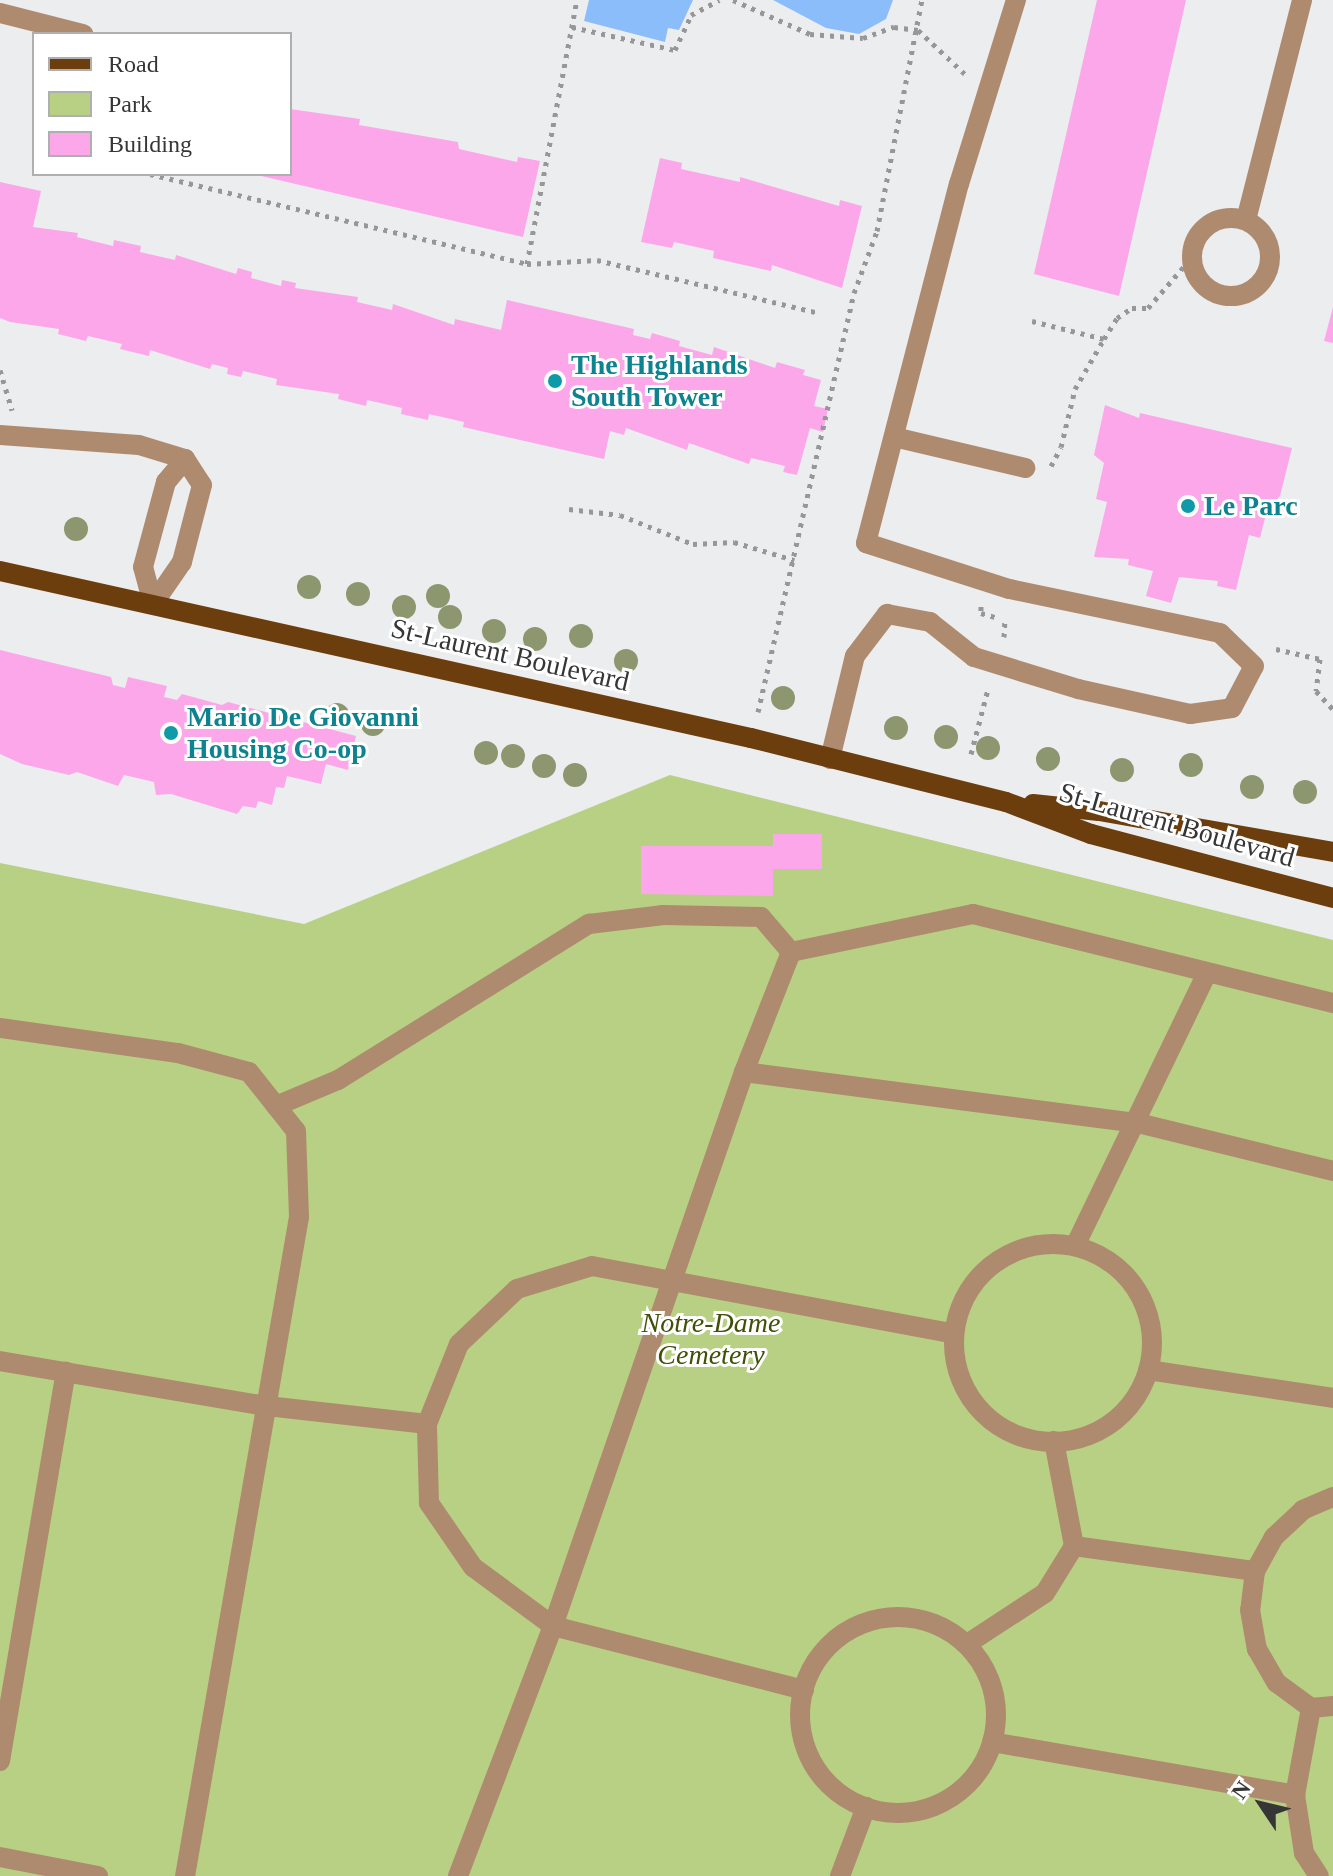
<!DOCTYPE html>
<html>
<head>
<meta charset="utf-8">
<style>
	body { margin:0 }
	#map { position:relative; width:1333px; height:1876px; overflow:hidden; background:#ecedef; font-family:Georgia,serif }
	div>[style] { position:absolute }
	.green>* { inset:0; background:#b8d084 }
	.water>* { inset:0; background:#8cbdfb }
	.building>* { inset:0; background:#fca7ea }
	.path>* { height:5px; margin-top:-2.5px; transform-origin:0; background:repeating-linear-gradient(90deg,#979799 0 4px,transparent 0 10px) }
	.minor>* { height:20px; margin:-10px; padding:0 10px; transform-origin:10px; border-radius:10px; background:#ae8b6f }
	.minor>.ring { margin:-10px; padding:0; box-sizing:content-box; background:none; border:20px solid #ae8b6f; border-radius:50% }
	.major>* { height:20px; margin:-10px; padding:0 10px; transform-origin:10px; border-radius:10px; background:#6c3d0d }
	.trees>* { width:24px; height:24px; margin:-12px; border-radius:50%; background:#8d976f }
	.dots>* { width:22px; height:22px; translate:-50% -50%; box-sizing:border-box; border:4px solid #fff; border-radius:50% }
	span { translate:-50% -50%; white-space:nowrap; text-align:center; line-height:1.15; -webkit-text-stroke:6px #fff; paint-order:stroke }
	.culture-label { font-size:28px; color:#0d838f; font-weight:700 }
	.left { translate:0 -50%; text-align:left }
	.street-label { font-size:28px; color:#363637 }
	.park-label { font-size:28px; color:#405107; font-style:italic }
	.legend { position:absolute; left:32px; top:32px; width:260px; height:144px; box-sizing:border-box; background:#fff; border:2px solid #afafaf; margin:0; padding:10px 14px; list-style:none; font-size:24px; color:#363637 }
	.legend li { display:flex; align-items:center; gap:16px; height:40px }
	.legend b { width:40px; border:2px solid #afafaf }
	.north { position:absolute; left:1221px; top:1764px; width:80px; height:80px; -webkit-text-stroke:6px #fff; paint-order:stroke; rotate:305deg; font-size:22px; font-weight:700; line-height:32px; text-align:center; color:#363637 }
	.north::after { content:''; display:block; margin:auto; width:28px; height:36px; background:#363637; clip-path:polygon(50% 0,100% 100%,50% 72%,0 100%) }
</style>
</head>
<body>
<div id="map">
	<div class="green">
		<i style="clip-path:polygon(670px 775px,1333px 940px,1333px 1876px,0 1876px,0 863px,304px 924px)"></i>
	</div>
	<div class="water">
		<i style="clip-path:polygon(589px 0,693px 0,679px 30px,668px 28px,665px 42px,584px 21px)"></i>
		<i style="clip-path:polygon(773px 0,893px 0,886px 19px,859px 34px,826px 28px)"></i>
	</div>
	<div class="building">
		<i style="clip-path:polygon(1097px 0,1186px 0,1119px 296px,1034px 274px)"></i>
		<i style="clip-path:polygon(290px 109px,360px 119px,359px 125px,458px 142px,459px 149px,517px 162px,518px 157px,540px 161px,523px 237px,257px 175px,290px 174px)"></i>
		<i style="clip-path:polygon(660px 158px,682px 163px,681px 169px,740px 182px,740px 177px,839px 206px,840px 200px,862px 206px,842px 288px,772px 265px,771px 271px,713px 258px,714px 251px,674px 242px,672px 248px,641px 242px)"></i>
		<i style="clip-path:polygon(0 182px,41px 191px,33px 227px,78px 233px,77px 237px,113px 246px,114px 240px,141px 246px,140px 252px,175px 260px,176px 255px,236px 274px,238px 268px,252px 272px,251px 278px,281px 286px,282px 280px,296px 283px,295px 288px,358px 297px,357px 302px,392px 310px,393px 304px,454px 325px,455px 319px,501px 330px,507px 300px,634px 329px,633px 335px,650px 339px,652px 333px,680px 341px,679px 346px,712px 355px,714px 347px,775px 368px,777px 362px,805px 370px,803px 375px,821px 380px,814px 406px,828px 409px,823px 432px,810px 428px,797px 475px,783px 472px,785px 466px,751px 458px,749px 464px,689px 443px,687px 450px,626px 428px,624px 435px,610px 431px,604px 459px,463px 427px,464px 422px,429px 414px,428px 420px,401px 414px,402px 408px,367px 400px,366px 406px,338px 399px,339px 394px,276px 385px,277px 379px,243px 371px,241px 377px,227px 374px,228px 368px,212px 364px,210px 369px,150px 350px,149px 356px,120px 349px,122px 344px,88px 336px,86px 341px,58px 334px,59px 329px,10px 322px,0 318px)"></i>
		<i style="clip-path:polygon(1333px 307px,1333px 343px,1324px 341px)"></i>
		<i style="clip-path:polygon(1105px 405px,1139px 418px,1140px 413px,1292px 448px,1280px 496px,1267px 510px,1260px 538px,1249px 535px,1236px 590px,1217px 586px,1218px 581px,1179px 577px,1171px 603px,1146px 596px,1153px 571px,1128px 565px,1129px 559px,1094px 557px,1107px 502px,1096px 499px,1104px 463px,1094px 455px)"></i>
		<i style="clip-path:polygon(0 650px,111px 677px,113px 685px,125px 688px,128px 677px,167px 686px,164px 697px,177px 700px,182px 694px,222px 705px,228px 702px,356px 736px,348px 770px,326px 764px,321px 784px,287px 776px,284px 788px,276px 787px,272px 805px,258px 801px,256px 808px,243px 806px,237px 814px,171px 794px,156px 795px,154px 782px,124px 775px,118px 786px,77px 772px,69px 775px,22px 764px,0 754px)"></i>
		<i style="clip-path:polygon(773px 834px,822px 834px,822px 869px,773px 869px,773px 896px,641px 894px,641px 846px,773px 846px)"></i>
	</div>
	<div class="path">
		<i style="left:733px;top:0;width:84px;rotate:23.8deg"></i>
		<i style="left:810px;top:34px;width:53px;rotate:4.3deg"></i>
		<i style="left:863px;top:38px;width:33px;rotate:-20deg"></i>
		<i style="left:894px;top:27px;width:24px;rotate:7deg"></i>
		<i style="left:918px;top:30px;width:64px;rotate:43.1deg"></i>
		<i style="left:572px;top:27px;width:106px;rotate:12.6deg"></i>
		<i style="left:675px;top:50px;width:38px;rotate:-65deg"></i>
		<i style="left:691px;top:15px;width:32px;rotate:-28deg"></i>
		<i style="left:150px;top:174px;width:388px;rotate:13.4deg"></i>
		<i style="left:527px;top:264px;width:70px;rotate:-3.3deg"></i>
		<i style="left:597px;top:260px;width:229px;rotate:13.4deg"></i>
		<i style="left:527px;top:264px;width:269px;rotate:-79.3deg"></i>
		<i style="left:1032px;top:321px;width:74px;rotate:14deg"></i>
		<i style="left:1104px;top:339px;width:25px;rotate:-58deg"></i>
		<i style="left:1117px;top:318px;width:18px;rotate:-34deg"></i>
		<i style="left:1132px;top:308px;width:16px"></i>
		<i style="left:1148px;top:308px;width:67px;rotate:-49.2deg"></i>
		<i style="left:0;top:370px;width:42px;rotate:73.3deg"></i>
		<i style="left:1051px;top:466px;width:21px;rotate:-62deg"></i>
		<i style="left:1061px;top:447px;width:60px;rotate:-76.4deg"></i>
		<i style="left:1075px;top:389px;width:58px;rotate:-59.9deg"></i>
		<i style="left:569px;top:509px;width:51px;rotate:6.7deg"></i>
		<i style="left:620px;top:515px;width:79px;rotate:21.7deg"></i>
		<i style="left:693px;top:544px;width:41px;rotate:-2.8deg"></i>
		<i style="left:734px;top:542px;width:63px;rotate:16.7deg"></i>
		<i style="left:981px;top:606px;width:7px;rotate:90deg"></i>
		<i style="left:981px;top:613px;width:15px;rotate:16deg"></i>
		<i style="left:1004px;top:637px;width:18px;rotate:-87deg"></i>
		<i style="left:1276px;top:649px;width:45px;rotate:12.8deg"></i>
		<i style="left:1320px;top:659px;width:32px;rotate:97deg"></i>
		<i style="left:1316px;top:691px;width:25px;rotate:47deg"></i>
		<i style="left:758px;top:712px;width:430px;rotate:-77.1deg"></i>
		<i style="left:854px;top:293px;width:66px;rotate:-69.6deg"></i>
		<i style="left:877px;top:231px;width:235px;rotate:-79deg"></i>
		<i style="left:971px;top:754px;width:67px;rotate:-75.3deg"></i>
	</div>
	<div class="minor">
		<i style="left:0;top:13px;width:86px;rotate:14.2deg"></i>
		<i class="ring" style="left:1192px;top:218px;width:58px;height:58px"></i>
		<i style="left:1246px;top:220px;width:227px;rotate:-75.7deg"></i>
		<i style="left:0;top:435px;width:139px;rotate:4.1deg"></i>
		<i style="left:139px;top:445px;width:48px;rotate:16.9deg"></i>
		<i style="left:185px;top:459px;width:31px;rotate:57deg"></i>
		<i style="left:202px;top:485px;width:80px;rotate:104.6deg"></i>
		<i style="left:182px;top:562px;width:51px;rotate:124.6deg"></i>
		<i style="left:894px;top:437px;width:135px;rotate:13.3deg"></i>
		<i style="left:153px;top:604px;width:38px;rotate:-105deg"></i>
		<i style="left:143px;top:567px;width:88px;rotate:-74.9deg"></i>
		<i style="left:166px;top:482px;width:30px;rotate:-50deg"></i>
		<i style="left:830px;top:759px;width:106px;rotate:-76.4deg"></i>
		<i style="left:855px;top:656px;width:53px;rotate:-52.7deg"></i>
		<i style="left:887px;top:614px;width:44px;rotate:10.5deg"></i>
		<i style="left:930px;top:622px;width:56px;rotate:38.5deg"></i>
		<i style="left:974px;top:657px;width:109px;rotate:17.1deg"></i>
		<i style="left:1078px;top:689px;width:115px;rotate:12.6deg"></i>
		<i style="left:1190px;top:714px;width:42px;rotate:-8.1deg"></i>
		<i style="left:1232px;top:708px;width:47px;rotate:-62.4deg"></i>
		<i style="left:1254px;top:666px;width:47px;rotate:-135.9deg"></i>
		<i style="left:1220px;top:633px;width:216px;rotate:-168.2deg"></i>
		<i style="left:1009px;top:589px;width:150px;rotate:-162.2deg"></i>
		<i style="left:866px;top:543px;width:371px;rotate:-75.5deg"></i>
		<i style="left:959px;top:184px;width:193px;rotate:-72.8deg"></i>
		<i style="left:0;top:1028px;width:180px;rotate:8deg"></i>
		<i style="left:178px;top:1053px;width:73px;rotate:15deg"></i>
		<i style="left:249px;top:1072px;width:75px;rotate:51.5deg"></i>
		<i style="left:296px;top:1131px;width:86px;rotate:88deg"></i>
		<i style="left:299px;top:1217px;width:669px;rotate:99.81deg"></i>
		<i style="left:744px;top:1072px;width:397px;rotate:7.4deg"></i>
		<i style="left:1138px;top:1123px;width:201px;rotate:13.8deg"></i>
		<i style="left:276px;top:1106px;width:67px;rotate:-22.8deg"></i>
		<i style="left:338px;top:1080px;width:296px;rotate:-31.9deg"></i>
		<i style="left:589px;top:924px;width:75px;rotate:-6.9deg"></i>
		<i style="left:663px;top:915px;width:98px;rotate:1.2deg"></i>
		<i style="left:761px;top:917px;width:46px;rotate:49.4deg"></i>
		<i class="ring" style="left:954px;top:1244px;width:178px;height:178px"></i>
		<i style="left:1075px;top:1246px;width:303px;rotate:-64.2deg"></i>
		<i style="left:0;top:1361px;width:271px;rotate:9.6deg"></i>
		<i style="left:267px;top:1406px;width:161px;rotate:6.4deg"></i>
		<i style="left:1148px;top:1370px;width:187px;rotate:8.6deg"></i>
		<i style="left:1333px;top:1497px;width:33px;rotate:157deg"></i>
		<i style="left:1303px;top:1510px;width:40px;rotate:137deg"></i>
		<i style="left:1274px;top:1537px;width:39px;rotate:119deg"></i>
		<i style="left:1255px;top:1571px;width:39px;rotate:97deg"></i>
		<i style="left:1250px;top:1610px;width:40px;rotate:80deg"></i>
		<i style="left:1257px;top:1649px;width:39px;rotate:60deg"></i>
		<i style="left:1277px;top:1683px;width:42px;rotate:36.3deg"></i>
		<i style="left:1311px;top:1708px;width:22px;rotate:-5deg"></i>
		<i style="left:1074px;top:1546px;width:183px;rotate:7.9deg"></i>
		<i class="ring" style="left:800px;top:1617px;width:176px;height:176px"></i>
		<i style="left:967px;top:1644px;width:93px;rotate:-33.2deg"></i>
		<i style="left:1045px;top:1593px;width:55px;rotate:-58.3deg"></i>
		<i style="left:1074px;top:1546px;width:107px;rotate:-100.8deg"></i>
		<i style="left:804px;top:1690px;width:259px;rotate:-165.7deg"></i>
		<i style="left:553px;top:1626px;width:99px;rotate:-143.6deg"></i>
		<i style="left:473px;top:1567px;width:78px;rotate:-124.5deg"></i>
		<i style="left:429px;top:1503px;width:79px;rotate:-91.5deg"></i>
		<i style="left:427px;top:1424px;width:86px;rotate:-68.2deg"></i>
		<i style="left:459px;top:1344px;width:80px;rotate:-43.5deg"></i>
		<i style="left:517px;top:1289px;width:78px;rotate:-17deg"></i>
		<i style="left:592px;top:1266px;width:368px;rotate:10.6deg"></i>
		<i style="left:1311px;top:1708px;width:88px;rotate:100.4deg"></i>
		<i style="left:1295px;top:1795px;width:59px;rotate:81.2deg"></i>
		<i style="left:1304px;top:1853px;width:27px;rotate:57deg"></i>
		<i style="left:992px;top:1742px;width:308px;rotate:9.9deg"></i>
		<i style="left:0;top:1761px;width:395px;rotate:-80.4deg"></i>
		<i style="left:0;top:1857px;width:100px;rotate:11deg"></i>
		<i style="left:458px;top:1876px;width:267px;rotate:-69.2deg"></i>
		<i style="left:553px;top:1626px;width:586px;rotate:-70.98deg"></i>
		<i style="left:744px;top:1072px;width:129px;rotate:-68.6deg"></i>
		<i style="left:791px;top:952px;width:186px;rotate:-11.8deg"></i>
		<i style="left:973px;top:914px;width:371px;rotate:13.9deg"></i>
		<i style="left:840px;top:1876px;width:74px;rotate:-69.4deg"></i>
	</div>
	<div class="major">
		<i style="left:0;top:571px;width:769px;rotate:12.54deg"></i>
		<i style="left:751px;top:738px;width:263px;rotate:14.1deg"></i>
		<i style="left:1006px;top:802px;width:91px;rotate:20.6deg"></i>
		<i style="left:1091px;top:834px;width:250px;rotate:14.8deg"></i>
		<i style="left:1033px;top:804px;width:66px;rotate:6.1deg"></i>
		<i style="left:1099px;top:811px;width:238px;rotate:9.9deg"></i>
	</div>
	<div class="trees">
		<i style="left:76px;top:529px"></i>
		<i style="left:309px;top:587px"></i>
		<i style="left:358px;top:594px"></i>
		<i style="left:438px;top:596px"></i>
		<i style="left:404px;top:607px"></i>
		<i style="left:450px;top:617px"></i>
		<i style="left:494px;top:631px"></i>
		<i style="left:581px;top:636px"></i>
		<i style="left:535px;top:639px"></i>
		<i style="left:626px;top:661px"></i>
		<i style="left:783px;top:698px"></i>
		<i style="left:337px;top:715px"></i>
		<i style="left:373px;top:724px"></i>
		<i style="left:896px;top:728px"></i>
		<i style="left:946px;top:737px"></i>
		<i style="left:988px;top:748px"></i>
		<i style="left:486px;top:753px"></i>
		<i style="left:513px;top:756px"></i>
		<i style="left:1048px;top:759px"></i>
		<i style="left:1191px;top:765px"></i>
		<i style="left:544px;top:766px"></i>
		<i style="left:1122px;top:770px"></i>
		<i style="left:575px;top:775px"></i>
		<i style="left:1252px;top:787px"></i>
		<i style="left:1305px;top:792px"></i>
	</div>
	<div class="dots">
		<i style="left:555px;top:381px;background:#0f9aa8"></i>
		<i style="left:1188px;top:506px;background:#0f9aa8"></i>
		<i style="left:171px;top:733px;background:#0f9aa8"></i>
	</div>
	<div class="culture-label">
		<span class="left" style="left:571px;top:381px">The Highlands<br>South Tower</span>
		<span class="left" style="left:1204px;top:506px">Le Parc</span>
		<span class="left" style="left:187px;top:733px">Mario De Giovanni<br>Housing Co-op</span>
	</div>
	<div class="street-label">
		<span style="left:510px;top:655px;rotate:13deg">St-Laurent Boulevard</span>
		<span style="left:1177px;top:825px;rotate:16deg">St-Laurent Boulevard</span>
	</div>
	<div class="park-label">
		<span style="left:711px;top:1339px">Notre-Dame<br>Cemetery</span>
	</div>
	<ul class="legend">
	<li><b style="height:10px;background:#6c3d0d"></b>Road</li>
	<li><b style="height:22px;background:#b8d084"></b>Park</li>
	<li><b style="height:22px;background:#fca7ea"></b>Building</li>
	</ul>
	<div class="north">N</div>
</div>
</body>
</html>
